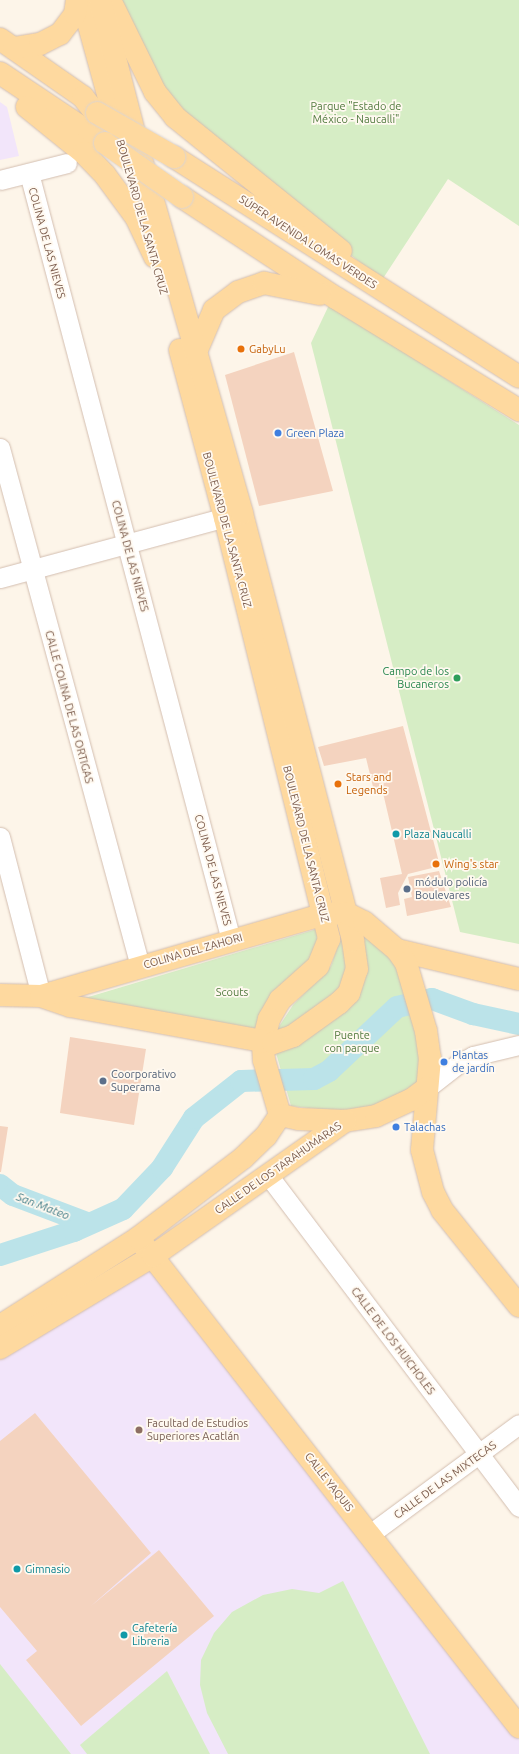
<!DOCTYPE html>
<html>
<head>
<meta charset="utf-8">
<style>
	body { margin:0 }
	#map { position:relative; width:519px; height:1754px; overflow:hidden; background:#fdf5e9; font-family:Ubuntu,sans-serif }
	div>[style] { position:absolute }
	.education>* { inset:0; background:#f2e5fa }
	.green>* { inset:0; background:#d6edc5 }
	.river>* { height:22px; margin:-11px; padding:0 11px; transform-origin:11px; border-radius:11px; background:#bbe3e9 }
	.building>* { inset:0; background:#f4d3bf }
	.roads { filter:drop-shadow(0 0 1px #d3beb0) drop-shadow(0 0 1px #d3beb0) }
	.minor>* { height:19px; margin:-9.5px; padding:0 9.5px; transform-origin:9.5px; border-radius:9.5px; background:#fff }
	.major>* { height:22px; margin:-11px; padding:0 11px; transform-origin:11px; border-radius:11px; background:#fed99f }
	.bridges { filter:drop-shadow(0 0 1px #dcd4d0) drop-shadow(0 0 1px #dcd4d0) }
	.major-bridge>* { height:22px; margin:-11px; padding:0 11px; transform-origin:11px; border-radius:11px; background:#fed99f }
	.dots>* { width:11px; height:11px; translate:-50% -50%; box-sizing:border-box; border:2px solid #fff9f0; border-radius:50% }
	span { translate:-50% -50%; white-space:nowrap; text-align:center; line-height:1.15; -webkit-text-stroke:3.5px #fff9f0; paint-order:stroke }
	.park-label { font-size:11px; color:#517a3e }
	.street-label { font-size:11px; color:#7a5a4a }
	.food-label { font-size:11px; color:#c56008 }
	.left { translate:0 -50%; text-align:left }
	.shop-label { font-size:11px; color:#366cbe }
	.leisure-label { font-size:11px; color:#27864d }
	.right { translate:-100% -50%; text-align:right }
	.culture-label { font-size:11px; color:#0d838f }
	.service-label { font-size:11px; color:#4e5e75 }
	.education-label { font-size:11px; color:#785e54 }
	.water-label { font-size:12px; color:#3f7c87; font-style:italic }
</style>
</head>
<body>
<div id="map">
	<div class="education">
		<i style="clip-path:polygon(0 102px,7px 107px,19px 156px,0 160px)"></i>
		<i style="clip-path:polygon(153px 1256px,337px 1512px,519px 1740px,519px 1754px,0 1754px,0 1348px)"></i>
	</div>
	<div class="green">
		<i style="clip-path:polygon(120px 0,519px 0,519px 226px,448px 179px,382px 280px,178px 116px)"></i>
		<i style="clip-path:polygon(329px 305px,519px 425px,519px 944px,460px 932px,311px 343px)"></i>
		<i style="clip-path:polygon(350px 922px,403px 969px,420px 1036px,418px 1087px,368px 1108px,335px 1111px,291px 1106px,276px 1053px,276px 1031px,293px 1005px,331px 966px,342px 933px)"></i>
		<i style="clip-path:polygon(320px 928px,321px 948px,255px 1035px,75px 1001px)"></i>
		<i style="clip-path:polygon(343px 1581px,430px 1754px,228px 1754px,207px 1713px,200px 1685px,201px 1660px,214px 1633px,232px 1612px,263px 1595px,292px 1589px,319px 1593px)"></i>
		<i style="clip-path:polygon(0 1664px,71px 1754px,0 1754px)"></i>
		<i style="clip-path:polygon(167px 1671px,210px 1754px,87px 1754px,80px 1745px)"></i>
	</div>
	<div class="river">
		<i style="left:0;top:1185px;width:16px;rotate:38deg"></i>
		<i style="left:13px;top:1195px;width:79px;rotate:20.7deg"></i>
		<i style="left:0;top:1255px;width:78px;rotate:-18deg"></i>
		<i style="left:74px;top:1231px;width:54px;rotate:-24.2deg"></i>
		<i style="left:123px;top:1209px;width:57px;rotate:-46.4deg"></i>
		<i style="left:162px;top:1168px;width:59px;rotate:-57.4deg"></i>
		<i style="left:194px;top:1118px;width:60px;rotate:-38.2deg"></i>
		<i style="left:241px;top:1081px;width:73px;rotate:-1.6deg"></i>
		<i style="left:314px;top:1079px;width:17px;rotate:-28deg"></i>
		<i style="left:329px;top:1071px;width:93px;rotate:-43.3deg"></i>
		<i style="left:397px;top:1007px;width:36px;rotate:-13deg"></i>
		<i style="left:432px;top:999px;width:44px;rotate:20.1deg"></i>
		<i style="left:473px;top:1014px;width:47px;rotate:12.3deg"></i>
	</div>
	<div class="building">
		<i style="clip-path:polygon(294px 352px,333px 491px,259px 506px,225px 375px)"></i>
		<i style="clip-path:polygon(403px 726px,440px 866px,408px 874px,398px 893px,400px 905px,386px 908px,380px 878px,402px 874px,383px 793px,375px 795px,366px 758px,324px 766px,318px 747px)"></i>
		<i style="clip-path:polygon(439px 871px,451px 907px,407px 916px,404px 899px,412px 897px,408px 877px)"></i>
		<i style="clip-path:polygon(70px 1037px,146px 1049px,134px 1125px,60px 1113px)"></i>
		<i style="clip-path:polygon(0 1126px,8px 1127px,1px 1172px,0 1172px)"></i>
		<i style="clip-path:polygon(35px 1413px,151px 1553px,91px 1606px,159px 1550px,214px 1616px,81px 1726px,26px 1660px,37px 1651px,0 1607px,0 1441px)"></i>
	</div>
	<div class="roads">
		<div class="minor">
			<i style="left:29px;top:173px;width:793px;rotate:75.25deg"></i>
			<i style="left:0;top:180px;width:69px;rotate:-14.2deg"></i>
			<i style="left:0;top:448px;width:537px;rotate:74.88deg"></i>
			<i style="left:0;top:578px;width:246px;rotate:-15.1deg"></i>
			<i style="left:0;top:837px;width:164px;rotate:75.5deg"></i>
			<i style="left:427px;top:1088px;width:39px;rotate:-38deg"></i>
			<i style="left:458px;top:1064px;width:17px;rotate:-28deg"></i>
			<i style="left:473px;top:1056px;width:47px;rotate:-13.4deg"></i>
			<i style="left:268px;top:1175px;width:416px;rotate:52.9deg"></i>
			<i style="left:370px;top:1534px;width:185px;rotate:-36.4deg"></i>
		</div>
		<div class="major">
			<i style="left:82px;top:0;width:143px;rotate:74.6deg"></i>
			<i style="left:110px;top:0;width:102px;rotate:63.9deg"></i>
			<i style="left:155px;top:92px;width:32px;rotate:51deg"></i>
			<i style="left:175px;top:117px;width:213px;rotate:38.9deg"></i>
			<i style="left:0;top:39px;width:101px;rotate:34.9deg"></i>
			<i style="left:83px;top:97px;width:18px;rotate:52deg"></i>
			<i style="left:14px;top:48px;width:26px;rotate:-9deg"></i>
			<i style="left:40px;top:44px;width:22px;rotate:-27deg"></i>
			<i style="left:60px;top:34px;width:25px;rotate:-53deg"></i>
			<i style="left:75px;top:14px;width:14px;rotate:-82deg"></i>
			<i style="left:0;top:73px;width:126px;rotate:33.7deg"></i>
			<i style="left:27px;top:107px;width:73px;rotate:38.9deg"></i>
			<i style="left:84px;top:153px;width:30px;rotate:46deg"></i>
			<i style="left:105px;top:175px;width:52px;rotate:53.6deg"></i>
			<i style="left:136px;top:217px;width:44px;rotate:64.6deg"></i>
			<i style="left:174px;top:157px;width:409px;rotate:32.5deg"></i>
			<i style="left:182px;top:197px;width:184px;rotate:33.3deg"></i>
			<i style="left:336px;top:298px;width:215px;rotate:31.5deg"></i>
			<i style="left:180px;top:350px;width:174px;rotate:75deg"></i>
			<i style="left:225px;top:518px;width:434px;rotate:76.1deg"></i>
			<i style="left:329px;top:939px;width:29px;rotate:112deg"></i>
			<i style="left:318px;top:966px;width:51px;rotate:138.2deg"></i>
			<i style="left:280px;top:1000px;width:22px;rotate:120deg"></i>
			<i style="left:269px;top:1019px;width:25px;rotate:104deg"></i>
			<i style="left:263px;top:1043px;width:17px;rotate:87deg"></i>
			<i style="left:264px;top:1060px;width:57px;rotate:73.8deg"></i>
			<i style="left:196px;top:352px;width:46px;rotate:-66.8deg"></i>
			<i style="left:214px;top:310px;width:30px;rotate:-37deg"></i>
			<i style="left:238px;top:292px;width:28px;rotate:-19deg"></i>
			<i style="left:264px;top:283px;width:57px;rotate:11.1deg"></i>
			<i style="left:397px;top:950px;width:125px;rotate:13.4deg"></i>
			<i style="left:0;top:995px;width:41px;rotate:1.4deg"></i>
			<i style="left:41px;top:996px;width:31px;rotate:19deg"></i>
			<i style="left:70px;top:1006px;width:206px;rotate:10.3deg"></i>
			<i style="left:273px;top:1043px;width:21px;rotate:-19deg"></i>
			<i style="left:293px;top:1036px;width:57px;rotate:-35.7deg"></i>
			<i style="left:339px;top:1003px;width:14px;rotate:-45deg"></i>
			<i style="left:349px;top:993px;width:25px;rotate:-72deg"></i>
			<i style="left:357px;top:969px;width:29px;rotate:-98deg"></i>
			<i style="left:353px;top:940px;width:441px;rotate:-104.6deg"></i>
			<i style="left:242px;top:513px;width:364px;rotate:-105.9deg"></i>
			<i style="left:142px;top:163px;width:168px;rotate:-104.4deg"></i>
			<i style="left:41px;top:996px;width:296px;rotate:-16.1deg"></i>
			<i style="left:325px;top:914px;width:21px;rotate:-3deg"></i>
			<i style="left:346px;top:913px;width:20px;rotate:27deg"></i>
			<i style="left:364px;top:922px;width:43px;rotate:40.3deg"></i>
			<i style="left:397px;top:950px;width:16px;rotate:55deg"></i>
			<i style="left:406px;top:963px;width:71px;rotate:73.6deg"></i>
			<i style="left:426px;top:1031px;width:27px;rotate:82deg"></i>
			<i style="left:430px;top:1058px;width:92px;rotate:95deg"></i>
			<i style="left:422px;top:1150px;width:43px;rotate:75.3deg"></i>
			<i style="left:433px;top:1192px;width:20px;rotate:63deg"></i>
			<i style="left:442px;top:1210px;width:123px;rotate:51.3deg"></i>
			<i style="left:280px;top:1115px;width:19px;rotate:12deg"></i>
			<i style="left:299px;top:1119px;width:46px;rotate:2.5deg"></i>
			<i style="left:345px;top:1121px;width:31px;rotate:-9deg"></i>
			<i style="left:376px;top:1116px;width:38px;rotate:-25deg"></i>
			<i style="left:411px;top:1100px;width:20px;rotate:-37deg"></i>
			<i style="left:138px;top:1238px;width:620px;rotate:52.08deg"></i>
			<i style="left:0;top:1326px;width:164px;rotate:-32.5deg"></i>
			<i style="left:138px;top:1238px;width:132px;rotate:-37.3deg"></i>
			<i style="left:243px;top:1158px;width:32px;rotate:-44deg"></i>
			<i style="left:266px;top:1136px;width:25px;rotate:-56deg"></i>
			<i style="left:0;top:1348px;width:179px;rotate:-31deg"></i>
			<i style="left:153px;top:1256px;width:235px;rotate:-35.1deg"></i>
		</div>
	</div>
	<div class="bridges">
		<div class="major-bridge">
			<i style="left:97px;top:113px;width:89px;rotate:29.7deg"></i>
			<i style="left:105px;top:143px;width:94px;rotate:35deg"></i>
		</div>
	</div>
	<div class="dots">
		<i style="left:241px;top:349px;background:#e8710a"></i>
		<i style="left:278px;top:433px;background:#3f7fe0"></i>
		<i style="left:457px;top:678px;background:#2e9e5b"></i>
		<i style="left:338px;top:784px;background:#e8710a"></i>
		<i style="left:396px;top:834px;background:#0f9aa8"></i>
		<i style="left:436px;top:864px;background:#e8710a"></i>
		<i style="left:407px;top:889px;background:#5c6f8a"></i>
		<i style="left:444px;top:1062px;background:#3f7fe0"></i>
		<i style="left:103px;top:1081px;background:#5c6f8a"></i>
		<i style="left:396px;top:1127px;background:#3f7fe0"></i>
		<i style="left:139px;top:1430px;background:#8d6e63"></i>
		<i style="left:17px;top:1569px;background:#0f9aa8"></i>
		<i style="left:124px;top:1635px;background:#0f9aa8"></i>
	</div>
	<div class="park-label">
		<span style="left:356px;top:113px">Parque "Estado de<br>México - Naucalli"</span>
		<span style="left:232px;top:992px">Scouts</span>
		<span style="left:352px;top:1042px">Puente<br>con parque</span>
	</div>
	<div class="street-label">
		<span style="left:142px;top:217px;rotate:74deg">BOULEVARD DE LA SANTA CRUZ</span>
		<span style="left:308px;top:242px;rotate:33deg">SÚPER AVENIDA LOMAS VERDES</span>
		<span style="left:47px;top:243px;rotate:75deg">COLINA DE LAS NIEVES</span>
		<span style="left:227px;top:530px;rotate:75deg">BOULEVARD DE LA SANTA CRUZ</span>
		<span style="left:130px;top:556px;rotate:75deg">COLINA DE LAS NIEVES</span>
		<span style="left:69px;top:707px;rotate:75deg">CALLE COLINA DE LAS ORTIGAS</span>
		<span style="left:306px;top:844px;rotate:76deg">BOULEVARD DE LA SANTA CRUZ</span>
		<span style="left:213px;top:870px;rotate:75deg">COLINA DE LAS NIEVES</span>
		<span style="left:193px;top:951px;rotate:-16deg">COLINA DEL ZAHORI</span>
		<span style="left:278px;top:1168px;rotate:-35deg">CALLE DE LOS TARAHUMARAS</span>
		<span style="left:393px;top:1341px;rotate:53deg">CALLE DE LOS HUICHOLES</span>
		<span style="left:445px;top:1480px;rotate:-36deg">CALLE DE LAS MIXTECAS</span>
		<span style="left:329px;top:1482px;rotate:52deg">CALLE YAQUIS</span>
	</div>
	<div class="food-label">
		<span class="left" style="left:249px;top:349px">GabyLu</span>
		<span class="left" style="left:346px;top:784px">Stars and<br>Legends</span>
		<span class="left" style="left:444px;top:864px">Wing's star</span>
	</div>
	<div class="shop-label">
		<span class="left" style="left:286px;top:433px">Green Plaza</span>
		<span class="left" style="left:452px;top:1062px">Plantas<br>de jardín</span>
		<span class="left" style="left:404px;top:1127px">Talachas</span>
	</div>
	<div class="leisure-label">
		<span class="right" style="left:449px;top:678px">Campo de los<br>Bucaneros</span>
	</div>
	<div class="culture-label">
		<span class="left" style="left:404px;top:834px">Plaza Naucalli</span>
		<span class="left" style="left:25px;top:1569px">Gimnasio</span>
		<span class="left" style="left:132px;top:1635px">Cafetería<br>Libreria</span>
	</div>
	<div class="service-label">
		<span class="left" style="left:415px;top:889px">módulo policía<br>Boulevares</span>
		<span class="left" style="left:111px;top:1081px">Coorporativo<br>Superama</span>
	</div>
	<div class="education-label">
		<span class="left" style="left:147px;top:1430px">Facultad de Estudios<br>Superiores Acatlán</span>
	</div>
	<div class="water-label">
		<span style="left:43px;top:1206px;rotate:21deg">San Mateo</span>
	</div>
</div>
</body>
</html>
